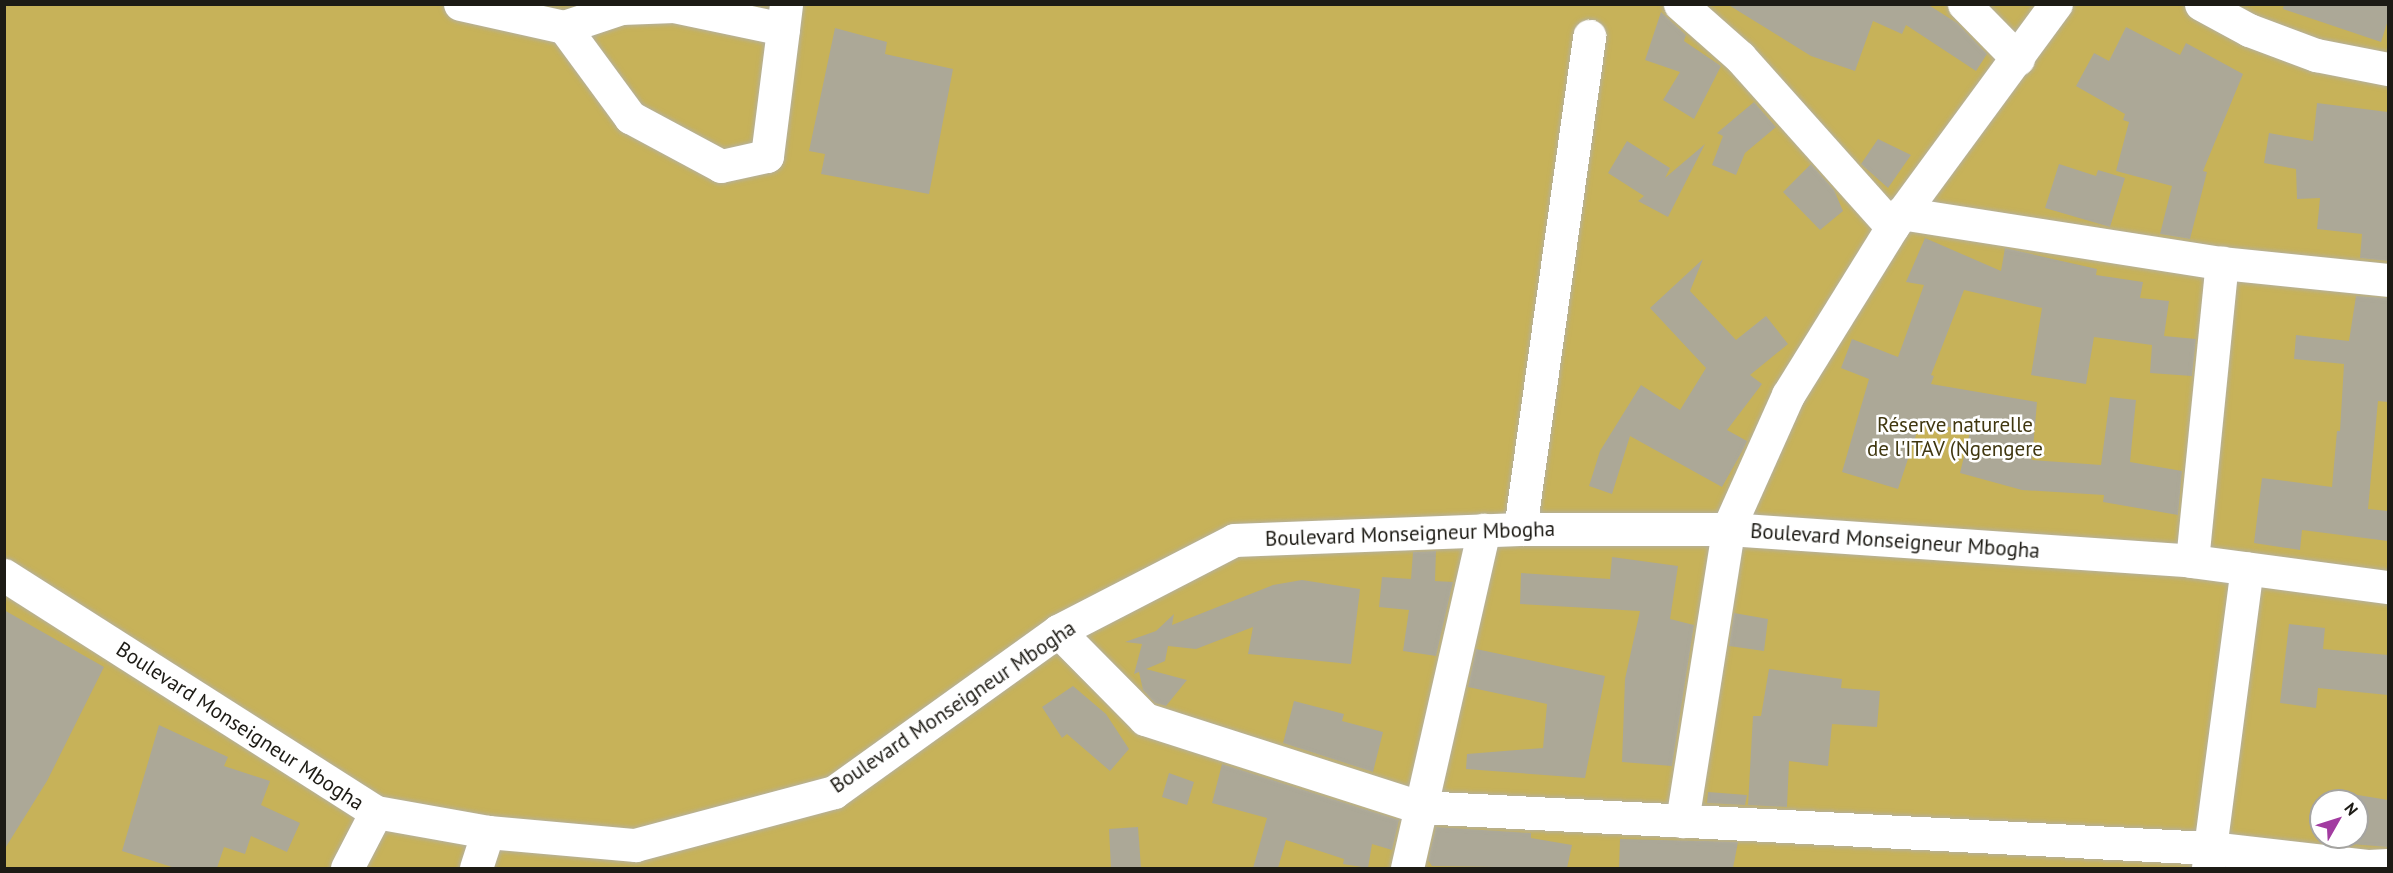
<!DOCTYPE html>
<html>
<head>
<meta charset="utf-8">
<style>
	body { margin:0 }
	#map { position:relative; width:2393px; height:873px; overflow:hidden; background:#e3dfcd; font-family:"PT Sans",sans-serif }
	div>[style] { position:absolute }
	.green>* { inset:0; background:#c7b259 }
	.building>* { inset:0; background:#aca897 }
	.roads { filter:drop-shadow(0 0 2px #b4b09f) drop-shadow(0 0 2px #b4b09f) }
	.minor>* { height:33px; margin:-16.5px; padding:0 16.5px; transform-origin:16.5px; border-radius:16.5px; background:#fff }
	span { translate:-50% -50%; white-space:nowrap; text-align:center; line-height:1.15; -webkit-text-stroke:5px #fff; paint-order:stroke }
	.park-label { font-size:21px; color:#403710 }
	.street-label { font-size:21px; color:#1d1b15 }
	.frame { position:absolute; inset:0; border:6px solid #1d1b15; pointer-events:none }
	.north { position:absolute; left:2309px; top:789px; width:60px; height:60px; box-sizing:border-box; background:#fff; border:2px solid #a5a4a1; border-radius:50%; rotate:51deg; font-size:16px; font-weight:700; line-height:24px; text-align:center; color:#1d1b15 }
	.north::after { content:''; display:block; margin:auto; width:21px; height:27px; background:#a23ca0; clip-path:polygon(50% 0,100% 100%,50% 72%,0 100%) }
</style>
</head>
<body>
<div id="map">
	<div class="green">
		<i style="clip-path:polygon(evenodd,5px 5px,2388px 5px,2388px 868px,5px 868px,5px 5px,2321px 801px,2357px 801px,2357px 837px,2321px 837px,2321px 801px)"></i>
	</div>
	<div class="building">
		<i style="clip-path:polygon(1727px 4px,1927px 4px,1957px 23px,1987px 54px,1976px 71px,1906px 25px,1902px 34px,1873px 21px,1855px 71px,1811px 56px)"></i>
		<i style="clip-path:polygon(2284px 4px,2388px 4px,2388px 20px,2381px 42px,2283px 9px)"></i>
		<i style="clip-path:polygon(1661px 12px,1686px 35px,1684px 41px,1721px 66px,1694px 119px,1663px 100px,1680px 72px,1645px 60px)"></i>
		<i style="clip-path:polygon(2126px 27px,2180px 55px,2186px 43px,2243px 74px,2203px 171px,2207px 172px,2190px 239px,2160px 234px,2172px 186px,2116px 171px,2129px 122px,2123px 120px,2125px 114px,2076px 86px,2094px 53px,2109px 61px)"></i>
		<i style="clip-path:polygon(835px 28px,887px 42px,885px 54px,953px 69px,929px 194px,821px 174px,825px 154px,809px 151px)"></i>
		<i style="clip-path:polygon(1754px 102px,1776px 127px,1745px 153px,1736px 175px,1712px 165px,1723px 136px,1717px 133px)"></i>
		<i style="clip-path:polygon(2317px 103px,2388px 112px,2388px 261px,2360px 258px,2362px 234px,2317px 229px,2320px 198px,2297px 199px,2296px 169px,2264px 163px,2269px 133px,2313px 141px)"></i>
		<i style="clip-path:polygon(1878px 139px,1911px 155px,1888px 188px,1861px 164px)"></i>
		<i style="clip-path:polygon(1627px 141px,1670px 168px,1665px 178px,1705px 144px,1668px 217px,1638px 201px,1644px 196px,1608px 173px)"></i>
		<i style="clip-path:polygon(1811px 164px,1834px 190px,1843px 211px,1820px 230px,1783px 192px)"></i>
		<i style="clip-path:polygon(2059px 164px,2096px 176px,2098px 170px,2125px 178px,2110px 227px,2045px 208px)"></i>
		<i style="clip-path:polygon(1925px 238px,2001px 271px,2005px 248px,2097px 269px,2096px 275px,2143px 282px,2140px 298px,2169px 301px,2164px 336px,2196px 339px,2192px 376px,2150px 373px,2152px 345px,2094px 337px,2086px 384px,2031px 375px,2042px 308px,1964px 290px,1931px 375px,1934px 376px,1931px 384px,2037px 402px,2032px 460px,2101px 465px,2110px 397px,2136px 400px,2130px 462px,2182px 471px,2178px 515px,2103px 502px,2104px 495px,2022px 490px,1960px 473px,1970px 432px,1921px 420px,1898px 489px,1842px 472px,1869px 379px,1841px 368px,1852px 339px,1898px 357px,1924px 285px,1906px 282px)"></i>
		<i style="clip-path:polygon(1703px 259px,1690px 291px,1736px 340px,1766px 316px,1788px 344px,1750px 375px,1762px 384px,1727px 430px,1747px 441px,1744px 448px,1722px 487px,1630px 436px,1612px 494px,1589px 486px,1600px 451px,1641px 385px,1680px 410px,1706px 368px,1650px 308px)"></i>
		<i style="clip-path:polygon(2356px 296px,2388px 298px,2388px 402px,2378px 401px,2368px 509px,2388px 511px,2388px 541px,2302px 530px,2300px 550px,2254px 543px,2262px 478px,2332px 487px,2337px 431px,2340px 431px,2344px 364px,2294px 359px,2296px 335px,2349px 341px)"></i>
		<i style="clip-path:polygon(1436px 551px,1435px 581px,1453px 582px,1436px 656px,1403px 651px,1409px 610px,1379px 607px,1382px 577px,1411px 579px,1413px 552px)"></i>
		<i style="clip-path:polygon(1612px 557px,1678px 566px,1670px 619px,1694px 625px,1672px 766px,1622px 762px,1625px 679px,1640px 611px,1520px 604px,1521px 573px,1610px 579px)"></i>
		<i style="clip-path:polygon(1302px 580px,1360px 589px,1351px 664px,1248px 654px,1253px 627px,1196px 649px,1168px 646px,1165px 661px,1146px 669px,1187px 680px,1166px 706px,1155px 703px,1143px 690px,1139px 672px,1134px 674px,1142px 644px,1125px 642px,1156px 631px,1174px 614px,1172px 625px,1273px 585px)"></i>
		<i style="clip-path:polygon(4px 610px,104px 667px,47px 781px,4px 850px)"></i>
		<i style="clip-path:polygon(1734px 613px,1768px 619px,1764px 651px,1729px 646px)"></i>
		<i style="clip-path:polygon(2289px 624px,2325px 628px,2323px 649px,2388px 655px,2388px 695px,2318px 688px,2316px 708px,2280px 703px)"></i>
		<i style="clip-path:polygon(1476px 649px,1605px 676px,1585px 778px,1466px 769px,1467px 754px,1543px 748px,1547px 704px,1468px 687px)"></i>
		<i style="clip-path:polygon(1769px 669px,1842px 679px,1841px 688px,1880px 691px,1877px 727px,1832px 724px,1828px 766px,1789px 761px,1787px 807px,1748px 805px,1753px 716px,1761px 716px)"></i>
		<i style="clip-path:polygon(1073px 686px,1106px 714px,1129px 749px,1110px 771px,1067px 734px,1062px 738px,1042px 707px)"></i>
		<i style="clip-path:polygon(1294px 701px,1344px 714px,1342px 721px,1383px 732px,1373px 772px,1283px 743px)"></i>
		<i style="clip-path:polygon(159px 725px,228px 757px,224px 766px,270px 781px,261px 805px,300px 823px,287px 852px,251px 836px,245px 854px,224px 847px,217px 868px,175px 868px,122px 851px)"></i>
		<i style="clip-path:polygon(1222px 764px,1399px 820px,1392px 850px,1372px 844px,1368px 868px,1343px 864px,1344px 859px,1286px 840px,1278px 868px,1253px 868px,1267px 818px,1212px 803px)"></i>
		<i style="clip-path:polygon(1169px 773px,1194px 782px,1187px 805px,1162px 797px)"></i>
		<i style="clip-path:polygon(2334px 791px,2388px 800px,2388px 847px,2325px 842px,2326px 837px,2357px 837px,2357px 801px,2332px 801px)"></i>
		<i style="clip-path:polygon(1708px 792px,1747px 795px,1745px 805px,1707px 803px)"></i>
		<i style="clip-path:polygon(1138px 827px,1141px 868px,1111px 868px,1109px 829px)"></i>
		<i style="clip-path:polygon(1436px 827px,1531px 833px,1531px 838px,1572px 845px,1567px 868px,1432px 866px,1428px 860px)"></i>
		<i style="clip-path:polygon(1620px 839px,1704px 841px,1738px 842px,1733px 868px,1619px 868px)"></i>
	</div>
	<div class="roads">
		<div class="minor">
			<i style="left:460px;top:4px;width:107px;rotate:12.5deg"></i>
			<i style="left:564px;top:27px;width:60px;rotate:-18.4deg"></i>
			<i style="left:621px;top:8px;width:53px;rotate:-2.2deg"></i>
			<i style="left:674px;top:6px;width:111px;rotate:11.9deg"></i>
			<i style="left:783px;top:29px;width:25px;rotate:-83deg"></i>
			<i style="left:1680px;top:4px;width:80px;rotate:41.5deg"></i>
			<i style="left:1740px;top:57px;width:228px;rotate:48.2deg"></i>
			<i style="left:1964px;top:4px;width:77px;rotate:45.5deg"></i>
			<i style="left:2201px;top:4px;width:55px;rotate:28.4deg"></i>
			<i style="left:2249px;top:30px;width:72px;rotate:20.5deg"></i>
			<i style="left:2316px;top:55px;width:73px;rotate:11deg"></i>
			<i style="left:564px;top:27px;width:112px;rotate:53.7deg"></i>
			<i style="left:630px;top:117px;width:103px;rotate:28.3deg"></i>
			<i style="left:721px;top:166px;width:47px;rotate:-12.3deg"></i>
			<i style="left:767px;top:156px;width:128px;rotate:-82.8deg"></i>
			<i style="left:1901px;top:213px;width:325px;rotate:8.9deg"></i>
			<i style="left:2222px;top:263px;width:167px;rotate:5.8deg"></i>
			<i style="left:1520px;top:529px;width:498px;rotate:-82deg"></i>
			<i style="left:2192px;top:561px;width:300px;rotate:-84.3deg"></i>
			<i style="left:4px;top:575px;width:441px;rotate:32.5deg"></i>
			<i style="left:376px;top:812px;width:114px;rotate:10.1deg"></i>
			<i style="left:488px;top:832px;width:148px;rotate:5.1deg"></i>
			<i style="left:635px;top:845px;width:206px;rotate:-14.9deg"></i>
			<i style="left:834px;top:792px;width:276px;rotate:-35.7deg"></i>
			<i style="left:1058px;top:631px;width:198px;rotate:-27.3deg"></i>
			<i style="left:1234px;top:540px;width:286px;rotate:-2.2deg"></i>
			<i style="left:1520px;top:529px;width:208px"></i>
			<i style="left:1728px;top:529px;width:465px;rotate:3.9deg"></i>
			<i style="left:2192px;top:561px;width:198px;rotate:7.6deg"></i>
			<i style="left:1058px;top:631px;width:124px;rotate:45.3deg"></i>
			<i style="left:1145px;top:719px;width:288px;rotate:17.8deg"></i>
			<i style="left:1419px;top:807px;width:792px;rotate:2.97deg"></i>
			<i style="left:2210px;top:848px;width:282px;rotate:-82.5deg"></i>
			<i style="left:1682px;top:821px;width:296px;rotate:-81deg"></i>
			<i style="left:1728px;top:529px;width:147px;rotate:-65.9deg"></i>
			<i style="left:1788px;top:395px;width:198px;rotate:-58.2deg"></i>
			<i style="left:1892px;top:227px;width:277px;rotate:-53.7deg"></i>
			<i style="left:347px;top:868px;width:63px;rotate:-62.6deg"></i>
			<i style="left:476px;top:868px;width:38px;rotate:-72deg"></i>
			<i style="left:1407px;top:868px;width:347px;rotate:-77.2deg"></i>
			<i style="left:2208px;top:868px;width:20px;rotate:-84deg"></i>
			<i style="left:2210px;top:848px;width:160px;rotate:6.5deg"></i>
			<i style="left:2369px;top:866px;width:19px;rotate:-3deg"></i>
		</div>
	</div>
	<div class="park-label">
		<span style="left:1955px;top:437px">Réserve naturelle<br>de l'ITAV (Ngengere</span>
	</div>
	<div class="street-label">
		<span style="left:1410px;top:534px;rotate:-2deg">Boulevard Monseigneur Mbogha</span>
		<span style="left:1895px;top:541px;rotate:4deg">Boulevard Monseigneur Mbogha</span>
		<span style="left:953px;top:707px;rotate:-34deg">Boulevard Monseigneur Mbogha</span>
		<span style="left:240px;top:726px;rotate:33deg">Boulevard Monseigneur Mbogha</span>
	</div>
	<div class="frame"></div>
	<div class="north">N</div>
</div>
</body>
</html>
